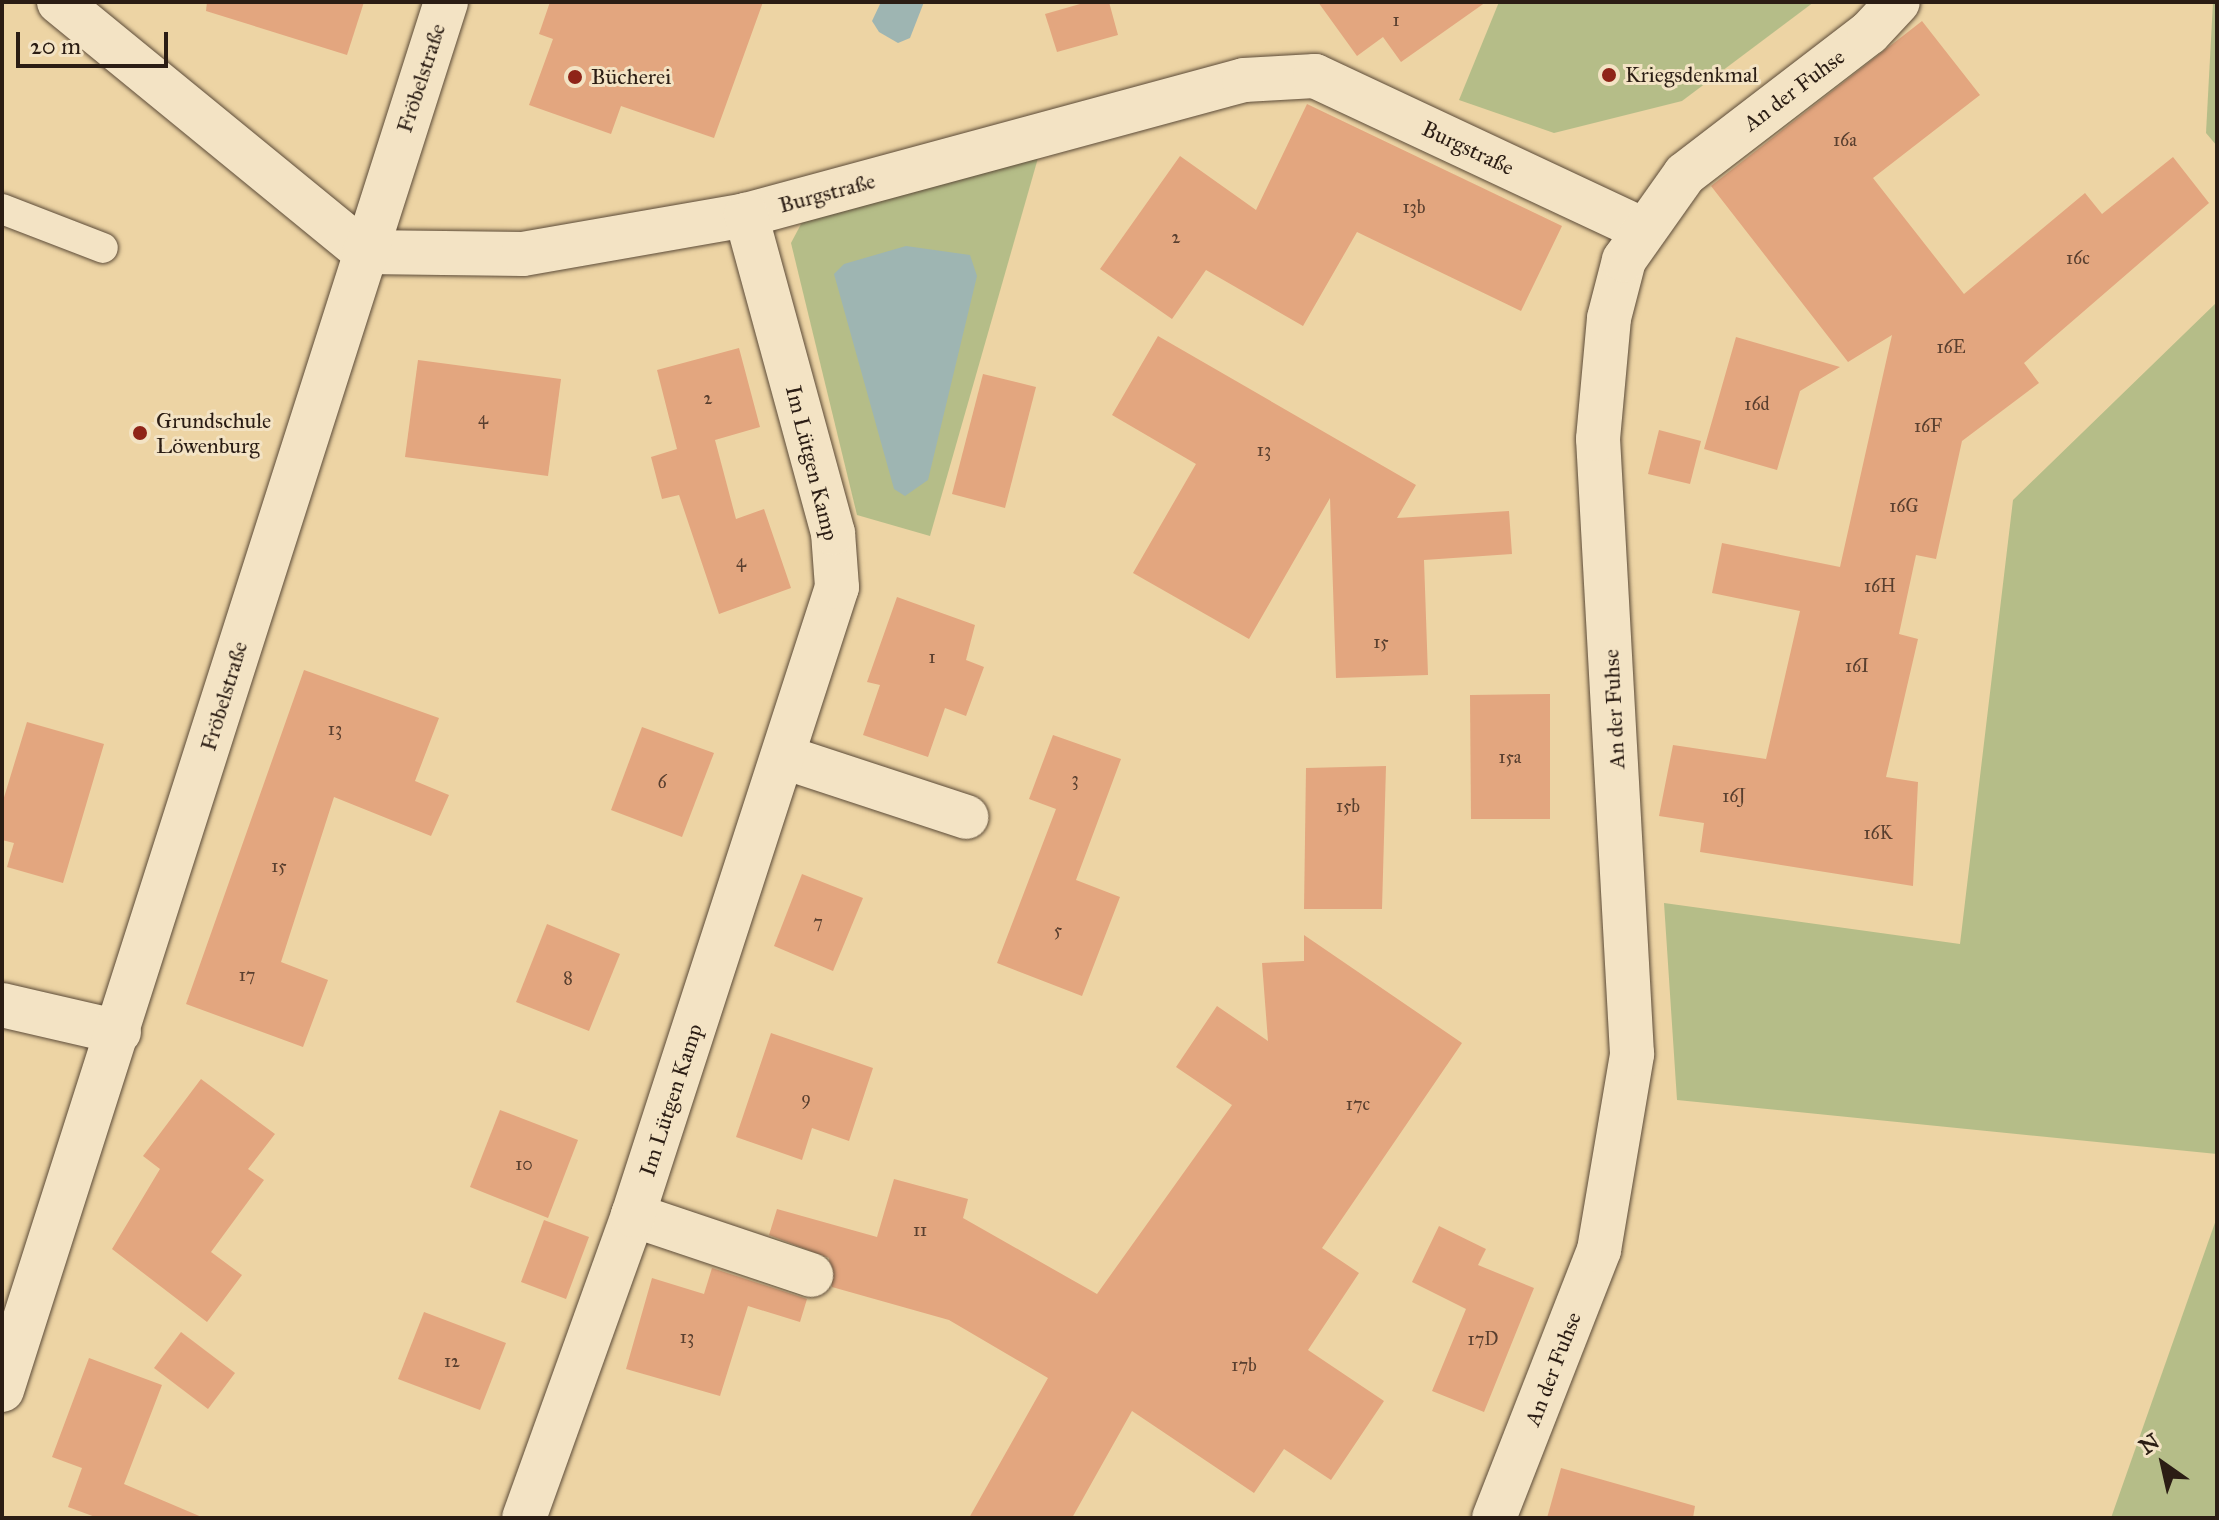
<!DOCTYPE html>
<html>
<head>
<meta charset="utf-8">
<style>
	body { margin:0 }
	#map { position:relative; width:2219px; height:1520px; overflow:hidden; background:#edd4a4; font-family:"IM FELL Great Primer",serif }
	div>[style] { position:absolute }
	.green>* { inset:0; background:#b5bd88 }
	.water>* { inset:0; background:#9eb5b2 }
	.building>* { inset:0; background:#e3a67f }
	.roads { filter:drop-shadow(0 0 2px #5c4b38) drop-shadow(0 0 2px #5c4b38) }
	.service>* { height:30px; margin:-15px; padding:0 15px; transform-origin:15px; border-radius:15px; background:#f3e3c4 }
	.minor>* { height:44px; margin:-22px; padding:0 22px; transform-origin:22px; border-radius:22px; background:#f3e3c4 }
	.tertiary>* { height:44px; margin:-22px; padding:0 22px; transform-origin:22px; border-radius:22px; background:#f3e3c4 }
	.dots>* { width:22px; height:22px; translate:-50% -50%; box-sizing:border-box; border:4px solid #f3e3c4; border-radius:50% }
	span { translate:-50% -50%; white-space:nowrap; text-align:center; line-height:1.15; -webkit-text-stroke:6px #f3e3c4; paint-order:stroke }
	.number-label { font-size:18px; color:#593f2f }
	.number-label span { -webkit-text-stroke-width:0 }
	.poi-label { font-size:22px; color:#2b1d14 }
	.left { translate:0 -50%; text-align:left }
	.street-label { font-size:22px; color:#2b1d14 }
	.frame { position:absolute; inset:0; border:4px solid #2b1d14; pointer-events:none }
	.north { position:absolute; left:2123px; top:1424px; width:80px; height:80px; -webkit-text-stroke:6px #f3e3c4; paint-order:stroke; rotate:326deg; font-size:22px; font-weight:700; line-height:32px; text-align:center; color:#2b1d14 }
	.north::after { content:''; display:block; margin:auto; width:28px; height:36px; background:#2b1d14; clip-path:polygon(50% 0,100% 100%,50% 72%,0 100%) }
	.scale { position:absolute; left:16px; top:32px; width:152px; height:36px; box-sizing:border-box; border:4px solid #2b1d14; border-top:0; padding-left:10px; font-size:24px; line-height:28px; white-space:nowrap; color:#2b1d14; -webkit-text-stroke:6px #f3e3c4; paint-order:stroke }
</style>
</head>
<body>
<div id="map">
	<div class="green">
		<i style="clip-path:polygon(1499px 2px,1814px 2px,1682px 101px,1554px 133px,1459px 100px)"></i>
		<i style="clip-path:polygon(2213px 2px,2217px 2px,2217px 146px,2206px 133px)"></i>
		<i style="clip-path:polygon(1038px 158px,930px 536px,857px 515px,791px 243px,809px 209px)"></i>
		<i style="clip-path:polygon(2217px 302px,2217px 1154px,1677px 1100px,1664px 903px,1960px 944px,2013px 500px)"></i>
		<i style="clip-path:polygon(2217px 1217px,2217px 1518px,2111px 1518px)"></i>
	</div>
	<div class="water">
		<i style="clip-path:polygon(881px 2px,924px 2px,910px 38px,898px 43px,879px 32px,872px 21px)"></i>
		<i style="clip-path:polygon(906px 246px,970px 255px,977px 276px,928px 480px,905px 496px,894px 489px,834px 274px,844px 264px)"></i>
	</div>
	<div class="building">
		<i style="clip-path:polygon(207px 2px,364px 2px,347px 55px,206px 11px)"></i>
		<i style="clip-path:polygon(550px 2px,763px 2px,714px 138px,621px 106px,611px 134px,529px 105px,553px 39px,539px 34px)"></i>
		<i style="clip-path:polygon(1087px 2px,1109px 2px,1118px 35px,1057px 52px,1045px 14px)"></i>
		<i style="clip-path:polygon(1318px 2px,1486px 2px,1401px 62px,1383px 37px,1357px 56px)"></i>
		<i style="clip-path:polygon(1922px 21px,1980px 95px,1873px 178px,1964px 294px,2085px 193px,2102px 214px,2173px 157px,2209px 203px,2024px 363px,2039px 383px,1962px 441px,1936px 559px,1916px 555px,1899px 634px,1918px 639px,1886px 777px,1918px 782px,1913px 886px,1700px 852px,1704px 823px,1659px 816px,1673px 745px,1766px 759px,1800px 611px,1712px 593px,1722px 543px,1840px 567px,1892px 335px,1848px 362px,1711px 186px)"></i>
		<i style="clip-path:polygon(1307px 104px,1562px 226px,1521px 311px,1357px 232px,1303px 326px,1206px 270px,1172px 319px,1100px 269px,1180px 156px,1256px 210px)"></i>
		<i style="clip-path:polygon(1158px 336px,1416px 485px,1397px 518px,1509px 511px,1512px 554px,1424px 560px,1428px 675px,1336px 678px,1330px 498px,1249px 639px,1133px 573px,1196px 464px,1112px 415px)"></i>
		<i style="clip-path:polygon(1736px 337px,1840px 367px,1800px 391px,1777px 470px,1704px 449px)"></i>
		<i style="clip-path:polygon(739px 348px,760px 427px,715px 440px,736px 519px,764px 509px,791px 588px,719px 614px,679px 495px,662px 499px,651px 457px,677px 449px,657px 370px)"></i>
		<i style="clip-path:polygon(418px 360px,561px 379px,548px 476px,405px 457px)"></i>
		<i style="clip-path:polygon(983px 374px,1036px 387px,1005px 508px,952px 494px)"></i>
		<i style="clip-path:polygon(1659px 430px,1701px 441px,1690px 484px,1648px 474px)"></i>
		<i style="clip-path:polygon(897px 597px,975px 625px,966px 660px,984px 667px,966px 716px,945px 708px,928px 757px,863px 735px,880px 685px,867px 682px)"></i>
		<i style="clip-path:polygon(304px 670px,439px 718px,415px 781px,449px 795px,431px 836px,334px 797px,281px 962px,328px 980px,303px 1047px,186px 1004px)"></i>
		<i style="clip-path:polygon(1550px 694px,1550px 819px,1471px 819px,1470px 695px)"></i>
		<i style="clip-path:polygon(27px 722px,104px 744px,63px 883px,7px 867px,14px 843px,2px 840px,2px 804px)"></i>
		<i style="clip-path:polygon(642px 727px,714px 753px,682px 837px,611px 810px)"></i>
		<i style="clip-path:polygon(1053px 735px,1121px 759px,1076px 880px,1120px 897px,1082px 996px,997px 963px,1056px 809px,1029px 799px)"></i>
		<i style="clip-path:polygon(1386px 766px,1382px 909px,1304px 909px,1306px 768px)"></i>
		<i style="clip-path:polygon(802px 874px,863px 898px,833px 971px,774px 946px)"></i>
		<i style="clip-path:polygon(547px 924px,620px 954px,589px 1031px,516px 1002px)"></i>
		<i style="clip-path:polygon(1304px 935px,1462px 1043px,1322px 1248px,1359px 1273px,1308px 1350px,1384px 1401px,1331px 1480px,1284px 1449px,1254px 1493px,1132px 1411px,1072px 1518px,969px 1518px,1048px 1378px,949px 1320px,832px 1287px,829px 1258px,769px 1235px,777px 1209px,877px 1237px,894px 1179px,968px 1199px,963px 1218px,1097px 1294px,1232px 1105px,1176px 1067px,1217px 1006px,1268px 1041px,1262px 963px,1304px 961px)"></i>
		<i style="clip-path:polygon(771px 1033px,873px 1068px,849px 1141px,812px 1128px,802px 1160px,736px 1137px)"></i>
		<i style="clip-path:polygon(201px 1079px,275px 1134px,248px 1169px,264px 1180px,211px 1252px,242px 1275px,207px 1322px,112px 1249px,160px 1169px,143px 1156px)"></i>
		<i style="clip-path:polygon(500px 1110px,578px 1140px,548px 1218px,470px 1187px)"></i>
		<i style="clip-path:polygon(544px 1220px,589px 1237px,566px 1299px,521px 1282px)"></i>
		<i style="clip-path:polygon(1439px 1226px,1486px 1249px,1478px 1265px,1534px 1288px,1484px 1412px,1432px 1391px,1466px 1309px,1412px 1282px)"></i>
		<i style="clip-path:polygon(712px 1268px,807px 1299px,800px 1322px,748px 1306px,720px 1396px,626px 1369px,652px 1278px,704px 1294px)"></i>
		<i style="clip-path:polygon(424px 1312px,506px 1343px,480px 1410px,398px 1379px)"></i>
		<i style="clip-path:polygon(181px 1332px,235px 1373px,208px 1409px,154px 1368px)"></i>
		<i style="clip-path:polygon(89px 1358px,162px 1385px,124px 1484px,204px 1518px,98px 1518px,68px 1507px,82px 1468px,52px 1457px)"></i>
		<i style="clip-path:polygon(1561px 1468px,1695px 1506px,1693px 1518px,1547px 1518px)"></i>
	</div>
	<div class="roads">
		<div class="service">
			<i style="left:2px;top:209px;width:108px;rotate:21.1deg"></i>
		</div>
		<div class="minor">
			<i style="left:59px;top:2px;width:394px;rotate:39.3deg"></i>
			<i style="left:364px;top:252px;width:159px;rotate:0.7deg"></i>
			<i style="left:523px;top:254px;width:226px;rotate:-9.9deg"></i>
			<i style="left:746px;top:215px;width:516px;rotate:-15.17deg"></i>
			<i style="left:1244px;top:80px;width:71px;rotate:-3.2deg"></i>
			<i style="left:1315px;top:76px;width:361px;rotate:25.1deg"></i>
			<i style="left:784px;top:757px;width:192px;rotate:18.2deg"></i>
			<i style="left:2px;top:1005px;width:120px;rotate:13deg"></i>
			<i style="left:633px;top:1215px;width:188px;rotate:18.6deg"></i>
			<i style="left:2px;top:1390px;width:1457px;rotate:-72.26deg"></i>
			<i style="left:524px;top:1518px;width:322px;rotate:-70.2deg"></i>
			<i style="left:633px;top:1215px;width:660px;rotate:-72deg"></i>
			<i style="left:837px;top:587px;width:54px;rotate:-94.2deg"></i>
			<i style="left:833px;top:533px;width:330px;rotate:-105.3deg"></i>
		</div>
		<div class="tertiary">
			<i style="left:1494px;top:1518px;width:288px;rotate:-68.6deg"></i>
			<i style="left:1599px;top:1250px;width:199px;rotate:-80.4deg"></i>
			<i style="left:1632px;top:1054px;width:616px;rotate:-93.16deg"></i>
			<i style="left:1598px;top:439px;width:121px;rotate:-84.8deg"></i>
			<i style="left:1609px;top:318px;width:60px;rotate:-75.5deg"></i>
			<i style="left:1624px;top:260px;width:105px;rotate:-54.7deg"></i>
			<i style="left:1685px;top:174px;width:232px;rotate:-37.5deg"></i>
			<i style="left:1869px;top:33px;width:42px;rotate:-46.9deg"></i>
		</div>
	</div>
	<div class="dots">
		<i style="left:1609px;top:75px;background:#8f2418"></i>
		<i style="left:575px;top:77px;background:#8f2418"></i>
		<i style="left:140px;top:433px;background:#8f2418"></i>
	</div>
	<div class="number-label">
		<span style="left:1396px;top:20px">1</span>
		<span style="left:1845px;top:140px">16a</span>
		<span style="left:1414px;top:207px">13b</span>
		<span style="left:1176px;top:237px">2</span>
		<span style="left:2078px;top:258px">16c</span>
		<span style="left:1951px;top:347px">16E</span>
		<span style="left:708px;top:398px">2</span>
		<span style="left:1757px;top:404px">16d</span>
		<span style="left:483px;top:418px">4</span>
		<span style="left:1928px;top:426px">16F</span>
		<span style="left:1264px;top:450px">13</span>
		<span style="left:1904px;top:506px">16G</span>
		<span style="left:741px;top:561px">4</span>
		<span style="left:1880px;top:586px">16H</span>
		<span style="left:1381px;top:642px">15</span>
		<span style="left:932px;top:657px">1</span>
		<span style="left:1857px;top:666px">16I</span>
		<span style="left:335px;top:729px">13</span>
		<span style="left:1510px;top:757px">15a</span>
		<span style="left:1075px;top:779px">3</span>
		<span style="left:662px;top:782px">6</span>
		<span style="left:1734px;top:796px">16J</span>
		<span style="left:1348px;top:806px">15b</span>
		<span style="left:1878px;top:833px">16K</span>
		<span style="left:279px;top:866px">15</span>
		<span style="left:818px;top:922px">7</span>
		<span style="left:1058px;top:930px">5</span>
		<span style="left:247px;top:975px">17</span>
		<span style="left:568px;top:978px">8</span>
		<span style="left:806px;top:1098px">9</span>
		<span style="left:1358px;top:1104px">17c</span>
		<span style="left:524px;top:1164px">10</span>
		<span style="left:920px;top:1230px">11</span>
		<span style="left:687px;top:1337px">13</span>
		<span style="left:1483px;top:1339px">17D</span>
		<span style="left:452px;top:1361px">12</span>
		<span style="left:1244px;top:1365px">17b</span>
	</div>
	<div class="poi-label">
		<span class="left" style="left:1625px;top:75px">Kriegsdenkmal</span>
		<span class="left" style="left:591px;top:77px">Bücherei</span>
		<span class="left" style="left:156px;top:433px">Grundschule<br>Löwenburg</span>
	</div>
	<div class="street-label">
		<span style="left:421px;top:78px;rotate:-72deg">Fröbelstraße</span>
		<span style="left:1794px;top:90px;rotate:-37deg">An der Fuhse</span>
		<span style="left:1468px;top:148px;rotate:25deg">Burgstraße</span>
		<span style="left:827px;top:193px;rotate:-15deg">Burgstraße</span>
		<span style="left:812px;top:463px;rotate:76deg">Im Lütgen Kamp</span>
		<span style="left:224px;top:696px;rotate:-73deg">Fröbelstraße</span>
		<span style="left:1614px;top:709px;rotate:-93deg">An der Fuhse</span>
		<span style="left:671px;top:1100px;rotate:-72deg">Im Lütgen Kamp</span>
		<span style="left:1553px;top:1369px;rotate:-69deg">An der Fuhse</span>
	</div>
	<div class="frame"></div>
	<div class="north">N</div>
	<div class="scale">20 m</div>
</div>
</body>
</html>
